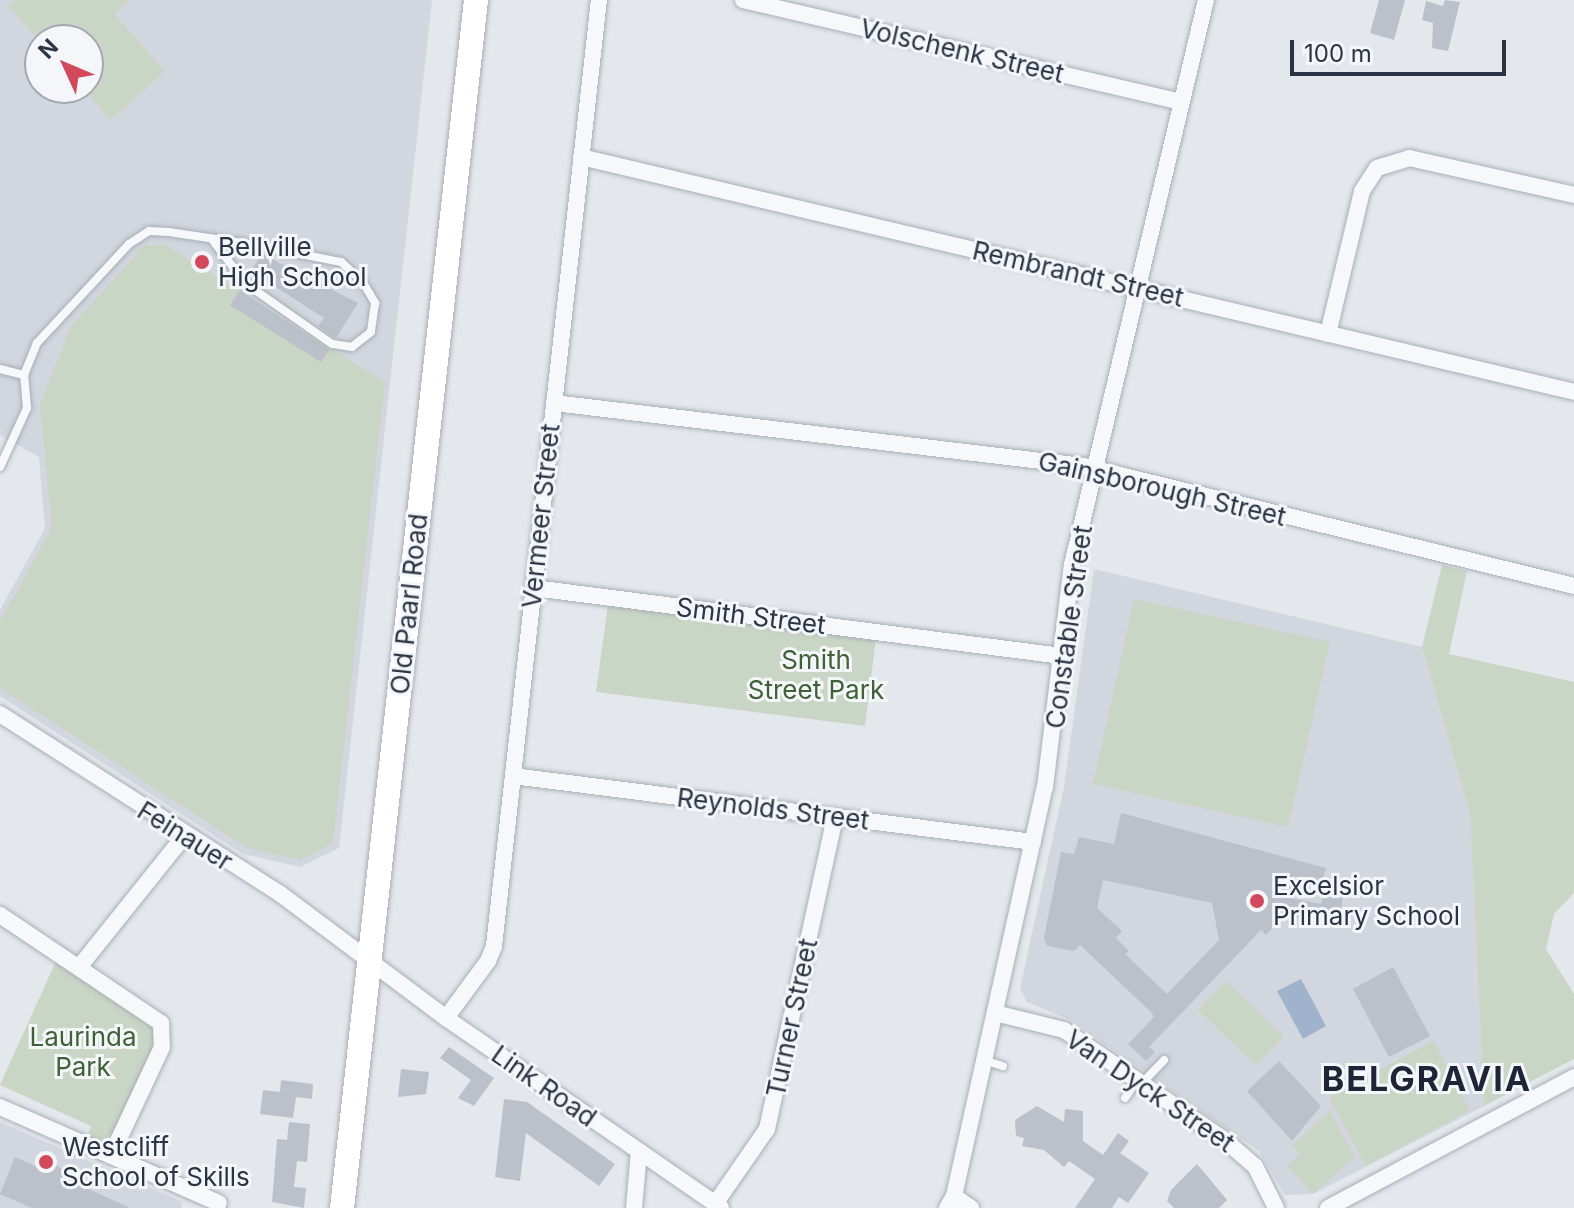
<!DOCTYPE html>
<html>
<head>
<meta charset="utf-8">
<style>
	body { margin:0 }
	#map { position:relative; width:1574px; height:1208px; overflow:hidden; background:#e4e7ec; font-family:Inter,sans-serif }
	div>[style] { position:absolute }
	.built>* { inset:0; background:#d2d6de }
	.green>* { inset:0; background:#c9d6c5 }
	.water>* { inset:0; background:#9fb4cc }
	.building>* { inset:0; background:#bbc0ca }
	.roads { filter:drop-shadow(0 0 2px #a9aeb7) drop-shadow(0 0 2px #a9aeb7) }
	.lane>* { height:8px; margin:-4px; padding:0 4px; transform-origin:4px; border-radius:4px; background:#f7f8fa }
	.street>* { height:16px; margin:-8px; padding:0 8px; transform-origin:8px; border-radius:8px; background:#f7f8fa }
	.secondary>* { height:24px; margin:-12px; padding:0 12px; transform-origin:12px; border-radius:12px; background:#fff }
	.dots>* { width:22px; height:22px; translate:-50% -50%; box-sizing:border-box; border:4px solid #f4f6f9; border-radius:50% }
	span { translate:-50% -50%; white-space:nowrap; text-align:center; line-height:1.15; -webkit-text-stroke:6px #f4f6f9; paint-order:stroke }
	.street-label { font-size:26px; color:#2b3445 }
	.poi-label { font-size:26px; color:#2b3445 }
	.left { translate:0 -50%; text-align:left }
	.park-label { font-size:26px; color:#3f6138 }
	.district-label { font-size:34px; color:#1d2536; font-weight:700; letter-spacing:2px }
	.north { position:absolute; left:24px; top:24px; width:80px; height:80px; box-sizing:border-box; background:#f4f6f9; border:2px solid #a4a8b1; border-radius:50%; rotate:314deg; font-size:22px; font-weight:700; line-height:32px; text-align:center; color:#2b3445 }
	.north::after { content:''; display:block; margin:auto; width:28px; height:36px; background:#d1495b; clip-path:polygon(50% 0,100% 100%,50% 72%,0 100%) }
	.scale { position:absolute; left:1290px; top:40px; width:216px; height:36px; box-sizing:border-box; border:4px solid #2b3445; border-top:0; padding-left:10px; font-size:24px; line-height:28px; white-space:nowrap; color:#2b3445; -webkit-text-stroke:6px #f4f6f9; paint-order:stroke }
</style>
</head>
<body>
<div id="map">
	<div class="built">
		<i style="clip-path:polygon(evenodd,0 0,432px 0,339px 848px,300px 867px,243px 854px,0 696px,0 610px,45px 528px,39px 457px,0 435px,0 0,40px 40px,88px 40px,88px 88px,40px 88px,40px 40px)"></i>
		<i style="clip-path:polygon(1094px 569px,1422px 647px,1470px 814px,1484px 1106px,1313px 1194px,1285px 1195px,1259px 1151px,1070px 1020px,1027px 1002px,1020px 988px,1064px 787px)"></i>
		<i style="clip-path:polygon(0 1122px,183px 1202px,181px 1208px,0 1208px)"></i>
	</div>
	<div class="green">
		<i style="clip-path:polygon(15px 0,130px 0,114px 14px,165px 71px,111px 120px,82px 88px,88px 88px,88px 40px,40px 41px,8px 6px)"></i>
		<i style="clip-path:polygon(164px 244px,385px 382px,333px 844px,299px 860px,247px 848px,0 688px,0 621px,52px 528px,40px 405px,71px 326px,144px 246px)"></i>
		<i style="clip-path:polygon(1442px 565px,1467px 571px,1449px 654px,1574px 682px,1574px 893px,1554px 914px,1546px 949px,1574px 994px,1574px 1059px,1484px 1106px,1470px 814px,1422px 647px)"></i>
		<i style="clip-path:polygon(1134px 599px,1330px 642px,1288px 827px,1093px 784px)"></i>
		<i style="clip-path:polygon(608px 605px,876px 638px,865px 726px,596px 692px)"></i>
		<i style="clip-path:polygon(56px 961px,152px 1023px,157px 1039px,114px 1132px,102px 1141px,87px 1136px,91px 1126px,0 1085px)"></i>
		<i style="clip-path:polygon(1226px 981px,1284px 1036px,1256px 1065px,1198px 1010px)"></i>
		<i style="clip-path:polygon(1433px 1041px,1470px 1110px,1366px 1166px,1329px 1097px)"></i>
		<i style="clip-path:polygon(1330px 1111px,1355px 1157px,1313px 1194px,1287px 1166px,1300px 1154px,1292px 1145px)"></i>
	</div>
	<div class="water">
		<i style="clip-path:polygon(1301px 979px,1326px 1026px,1303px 1039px,1277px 991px)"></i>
	</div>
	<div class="building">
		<i style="clip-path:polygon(1379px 0,1405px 0,1394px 40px,1370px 33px)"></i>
		<i style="clip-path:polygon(1445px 0,1460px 2px,1448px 51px,1432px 48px,1433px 23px,1422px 20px,1426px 1px,1443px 6px)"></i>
		<i style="clip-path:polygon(262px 254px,358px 303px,336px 338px,318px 326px,324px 318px,251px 271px)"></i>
		<i style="clip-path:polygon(240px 290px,329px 350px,321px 362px,230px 305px)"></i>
		<i style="clip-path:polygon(evenodd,1121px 813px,1326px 868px,1322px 882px,1294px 876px,1290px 898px,1321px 904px,1324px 889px,1343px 893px,1340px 920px,1332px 918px,1331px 925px,1284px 916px,1266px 935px,1261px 930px,1149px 1047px,1155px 1052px,1146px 1061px,1128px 1044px,1154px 1017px,1151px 1012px,1080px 945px,1074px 951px,1047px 946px,1044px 938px,1061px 852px,1074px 854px,1079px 837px,1114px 844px,1121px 813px,1103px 880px,1212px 903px,1219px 940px,1167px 994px,1125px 954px,1129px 951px,1116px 938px,1122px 931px,1097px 908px,1103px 880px)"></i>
		<i style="clip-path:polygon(1393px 967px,1430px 1036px,1389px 1057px,1353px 989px)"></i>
		<i style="clip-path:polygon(449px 1047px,494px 1078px,474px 1106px,458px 1098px,471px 1080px,440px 1058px)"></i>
		<i style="clip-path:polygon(1279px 1061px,1321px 1106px,1292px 1141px,1247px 1091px)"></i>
		<i style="clip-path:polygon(401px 1069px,429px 1072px,426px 1094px,398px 1097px)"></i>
		<i style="clip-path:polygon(281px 1080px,313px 1084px,312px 1099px,296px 1097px,293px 1118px,260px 1114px,263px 1090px,280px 1092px)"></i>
		<i style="clip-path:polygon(504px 1099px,527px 1102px,615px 1164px,599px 1186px,526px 1133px,520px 1181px,495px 1177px)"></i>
		<i style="clip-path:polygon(1037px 1106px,1064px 1122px,1065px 1109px,1083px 1111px,1083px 1141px,1103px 1155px,1118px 1133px,1129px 1141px,1120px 1153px,1149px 1173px,1128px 1203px,1119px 1197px,1112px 1208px,1075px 1208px,1095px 1179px,1069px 1161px,1064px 1167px,1044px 1150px,1022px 1146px,1024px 1138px,1016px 1136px,1015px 1120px)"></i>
		<i style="clip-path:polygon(289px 1122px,310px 1124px,307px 1162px,297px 1161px,294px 1187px,306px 1188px,304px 1208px,272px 1202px,277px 1139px,287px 1140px)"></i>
		<i style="clip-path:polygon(15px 1157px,35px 1166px,38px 1158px,66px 1170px,62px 1177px,130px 1208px,32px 1208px,0 1194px)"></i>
		<i style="clip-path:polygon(1197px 1164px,1227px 1200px,1219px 1208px,1174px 1208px,1167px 1201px,1171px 1190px)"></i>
	</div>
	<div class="roads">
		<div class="lane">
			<i style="left:0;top:369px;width:25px;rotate:14deg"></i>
			<i style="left:0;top:467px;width:65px;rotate:-65.4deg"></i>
			<i style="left:27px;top:408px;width:33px;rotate:-95deg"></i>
			<i style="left:24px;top:375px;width:35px;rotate:-68deg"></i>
			<i style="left:37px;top:343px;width:135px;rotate:-47.1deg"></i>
			<i style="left:129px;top:244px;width:24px;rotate:-33deg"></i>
			<i style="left:149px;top:231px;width:20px;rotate:3deg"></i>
			<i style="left:169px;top:232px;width:87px;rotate:8.6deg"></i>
			<i style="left:255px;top:245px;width:88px;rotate:11.2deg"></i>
			<i style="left:341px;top:262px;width:28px;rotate:42deg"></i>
			<i style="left:362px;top:281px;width:26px;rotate:59deg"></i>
			<i style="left:375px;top:303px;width:29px;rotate:98deg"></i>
			<i style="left:371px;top:332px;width:24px;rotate:142deg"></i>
			<i style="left:352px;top:347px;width:20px;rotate:-171deg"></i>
			<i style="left:332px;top:344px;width:106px;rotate:-145deg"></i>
			<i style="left:245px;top:283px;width:56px;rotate:-127.1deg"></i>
			<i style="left:984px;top:1060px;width:20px;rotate:18deg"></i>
			<i style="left:1142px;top:1083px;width:32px;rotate:-46deg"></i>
			<i style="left:1125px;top:1098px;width:22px;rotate:-56deg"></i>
		</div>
		<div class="street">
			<i style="left:743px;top:0;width:450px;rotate:13.1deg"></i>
			<i style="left:581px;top:157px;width:1020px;rotate:13.31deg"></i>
			<i style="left:1328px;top:334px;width:147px;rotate:-76.6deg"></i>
			<i style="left:1362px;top:191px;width:27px;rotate:-57deg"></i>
			<i style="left:1377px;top:168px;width:34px;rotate:-17deg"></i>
			<i style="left:1409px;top:158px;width:169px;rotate:12.6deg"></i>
			<i style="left:554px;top:403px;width:533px;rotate:6.79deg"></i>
			<i style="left:1083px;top:466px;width:505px;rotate:13.73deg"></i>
			<i style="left:534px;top:588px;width:532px;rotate:7.34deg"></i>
			<i style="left:0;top:714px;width:331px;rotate:32.7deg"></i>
			<i style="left:279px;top:893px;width:209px;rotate:36.8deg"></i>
			<i style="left:446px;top:1018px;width:334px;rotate:34.6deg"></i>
			<i style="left:513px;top:776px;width:524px;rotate:7.23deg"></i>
			<i style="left:0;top:915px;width:194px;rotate:33.9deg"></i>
			<i style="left:161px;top:1023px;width:24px;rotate:88deg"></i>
			<i style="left:162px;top:1047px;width:120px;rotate:115.1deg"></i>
			<i style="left:80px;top:966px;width:166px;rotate:-51.3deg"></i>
			<i style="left:995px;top:1013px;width:71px;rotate:13.8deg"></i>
			<i style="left:1064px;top:1030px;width:196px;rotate:34.4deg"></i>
			<i style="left:1226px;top:1141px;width:38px;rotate:41deg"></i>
			<i style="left:1255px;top:1166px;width:47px;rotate:63.4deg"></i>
			<i style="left:446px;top:1018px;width:71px;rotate:-53.6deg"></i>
			<i style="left:488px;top:961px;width:16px;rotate:-68deg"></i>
			<i style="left:494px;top:946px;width:952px;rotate:-83.67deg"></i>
			<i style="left:0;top:1107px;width:239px;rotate:23.7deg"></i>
			<i style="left:954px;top:1196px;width:21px;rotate:35deg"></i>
			<i style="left:715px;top:1204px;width:91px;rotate:-55.3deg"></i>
			<i style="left:767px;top:1129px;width:320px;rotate:-77.7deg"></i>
			<i style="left:634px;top:1208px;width:57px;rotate:-85deg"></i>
			<i style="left:947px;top:1208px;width:14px;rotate:-60deg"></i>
			<i style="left:954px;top:1196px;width:419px;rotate:-77.5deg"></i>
			<i style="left:1045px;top:787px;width:224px;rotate:-83.1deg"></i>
			<i style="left:1072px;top:565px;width:581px;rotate:-76.66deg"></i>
			<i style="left:1328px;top:1208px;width:279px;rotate:-28deg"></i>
		</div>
		<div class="secondary">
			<i style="left:342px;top:1208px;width:1215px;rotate:-83.67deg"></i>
		</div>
	</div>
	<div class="dots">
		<i style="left:202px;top:262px;background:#d1495b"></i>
		<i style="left:1257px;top:901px;background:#d1495b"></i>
		<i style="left:46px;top:1162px;background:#d1495b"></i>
	</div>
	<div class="street-label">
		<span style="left:962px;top:51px;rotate:13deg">Volschenk Street</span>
		<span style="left:1078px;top:274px;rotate:13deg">Rembrandt Street</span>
		<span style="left:1162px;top:489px;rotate:13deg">Gainsborough Street</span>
		<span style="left:541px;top:516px;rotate:-84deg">Vermeer Street</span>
		<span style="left:409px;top:604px;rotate:-84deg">Old Paarl Road</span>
		<span style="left:751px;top:616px;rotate:7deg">Smith Street</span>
		<span style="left:1069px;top:627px;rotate:-82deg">Constable Street</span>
		<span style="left:773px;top:809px;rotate:7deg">Reynolds Street</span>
		<span style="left:185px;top:836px;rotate:32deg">Feinauer</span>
		<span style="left:792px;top:1018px;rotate:-78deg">Turner Street</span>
		<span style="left:544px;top:1086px;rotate:35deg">Link Road</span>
		<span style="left:1150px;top:1091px;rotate:34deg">Van Dyck Street</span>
	</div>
	<div class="poi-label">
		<span class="left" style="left:218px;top:262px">Bellville<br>High School</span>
		<span class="left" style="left:1273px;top:901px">Excelsior<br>Primary School</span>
		<span class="left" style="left:62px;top:1162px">Westcliff<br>School of Skills</span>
	</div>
	<div class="park-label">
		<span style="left:816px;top:675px">Smith<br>Street Park</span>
		<span style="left:83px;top:1052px">Laurinda<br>Park</span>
	</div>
	<div class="district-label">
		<span style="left:1427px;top:1079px">BELGRAVIA</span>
	</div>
	<div class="north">N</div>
	<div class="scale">100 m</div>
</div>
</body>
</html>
